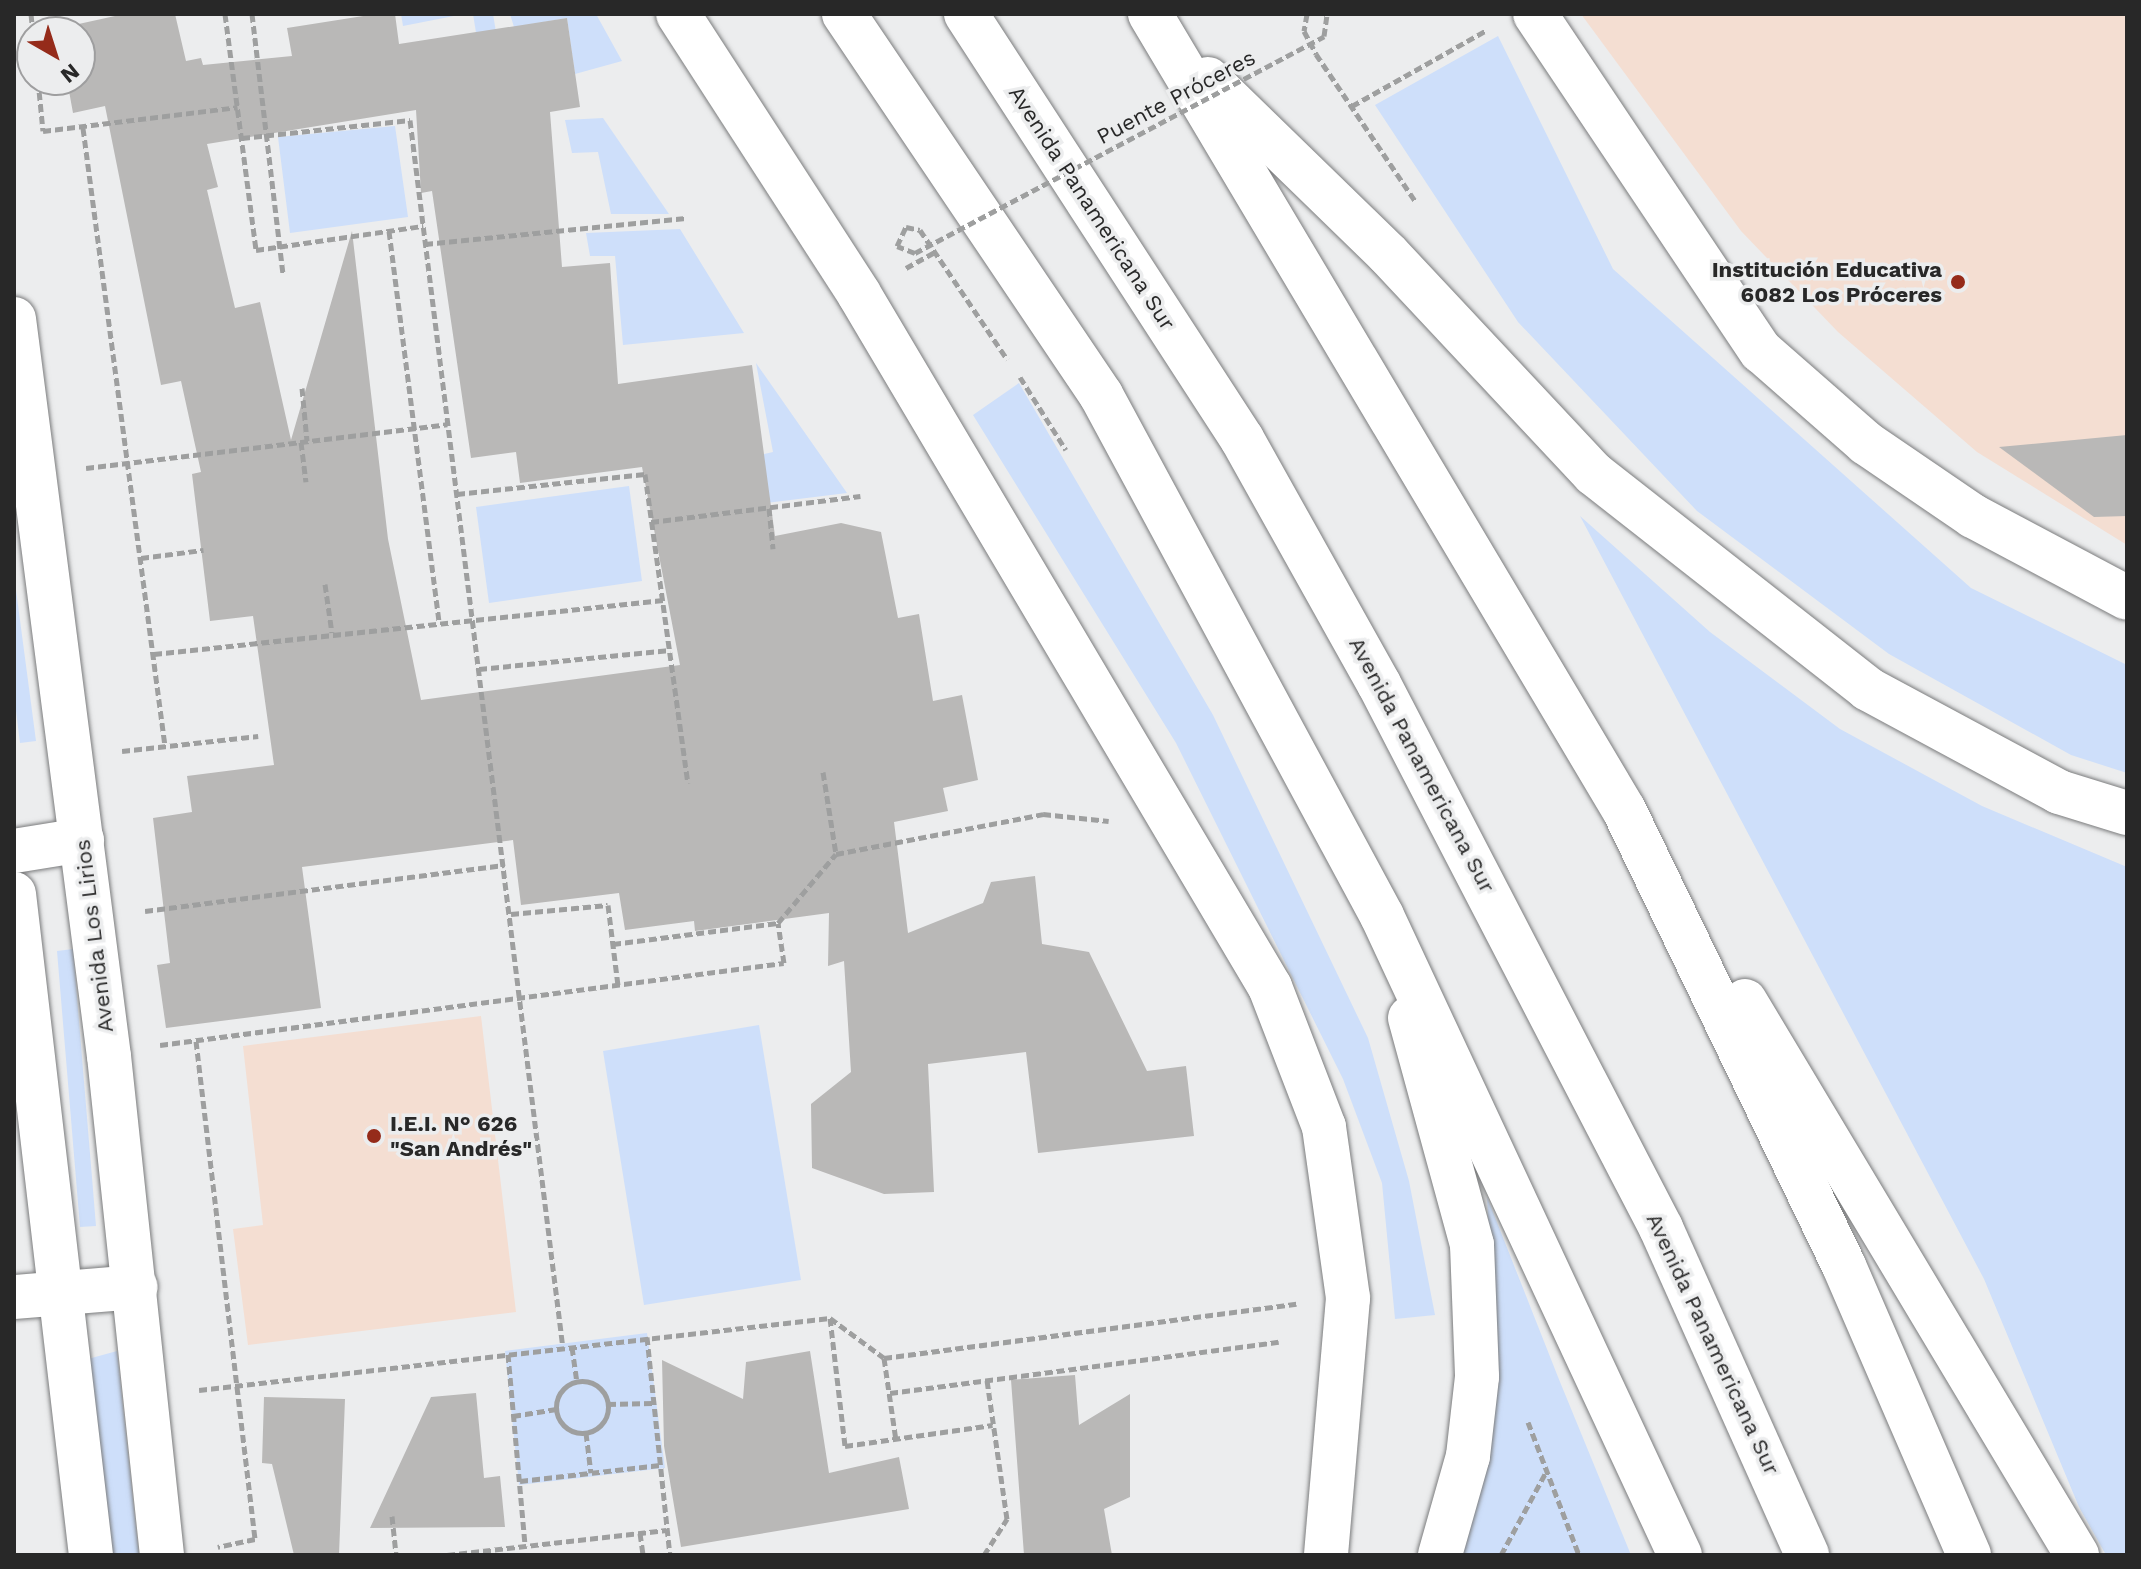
<!DOCTYPE html>
<html>
<head>
<meta charset="utf-8">
<style>
	body { margin:0 }
	#map { position:relative; width:2141px; height:1569px; overflow:hidden; background:#ecedee; font-family:"Work Sans",sans-serif }
	div>[style] { position:absolute }
	.education>* { inset:0; background:#f4ded2 }
	.green>* { inset:0; background:#cedffa }
	.building>* { inset:0; background:#b9b8b7 }
	.path>* { height:5px; margin-top:-2.5px; transform-origin:0; background:repeating-linear-gradient(90deg,#9e9f9f 0 8px,transparent 0 12px) }
	.path>.ring { margin:-2.5px; padding:0; box-sizing:content-box; background:none; border:5px solid #9e9f9f; border-radius:50% }
	.roads { filter:drop-shadow(0 0 2px #7b7c7d) drop-shadow(0 0 2px #7b7c7d) }
	.minor>* { height:44px; margin:-22px; padding:0 22px; transform-origin:22px; border-radius:22px; background:#fff }
	.major>* { height:44px; margin:-22px; padding:0 22px; transform-origin:22px; border-radius:22px; background:#fff }
	.highway>* { height:44px; margin:-22px; padding:0 22px; transform-origin:22px; border-radius:22px; background:#fff }
	.path-bridge>* { height:5px; margin-top:-2.5px; transform-origin:0; background:repeating-linear-gradient(90deg,#9e9f9f 0 8px,transparent 0 12px) }
	.dots>* { width:22px; height:22px; translate:-50% -50%; box-sizing:border-box; border:4px solid #ecedee; border-radius:50% }
	span { translate:-50% -50%; white-space:nowrap; text-align:center; line-height:1.15; -webkit-text-stroke:7px #ecedee; paint-order:stroke }
	.street-label { font-size:22px; color:#282828 }
	.poi-label { font-size:22px; color:#282828; font-weight:700 }
	.right { translate:-100% -50%; text-align:right }
	.left { translate:0 -50%; text-align:left }
	.frame { position:absolute; inset:0; border:16px solid #282828; pointer-events:none }
	.north { position:absolute; left:16px; top:16px; width:80px; height:80px; box-sizing:border-box; background:#ecedee; border:2px solid #9e9e9f; border-radius:50%; rotate:141deg; font-size:22px; font-weight:700; line-height:32px; text-align:center; color:#282828 }
	.north::after { content:''; display:block; margin:auto; width:28px; height:36px; background:#952b1a; clip-path:polygon(50% 0,100% 100%,50% 72%,0 100%) }
</style>
</head>
<body>
<div id="map">
	<div class="education">
		<i style="clip-path:polygon(1581px 14px,2127px 14px,2127px 545px,1977px 452px,1838px 332px,1741px 231px)"></i>
		<i style="clip-path:polygon(481px 1016px,516px 1312px,248px 1345px,233px 1229px,263px 1225px,243px 1046px)"></i>
	</div>
	<div class="green">
		<i style="clip-path:polygon(401px 14px,464px 14px,403px 26px)"></i>
		<i style="clip-path:polygon(473px 14px,493px 14px,498px 44px,478px 45px)"></i>
		<i style="clip-path:polygon(510px 14px,596px 14px,622px 61px,575px 74px,567px 18px,514px 27px)"></i>
		<i style="clip-path:polygon(1498px 36px,1613px 269px,1971px 588px,2127px 665px,2127px 773px,2071px 755px,1889px 654px,1697px 511px,1518px 322px,1375px 105px)"></i>
		<i style="clip-path:polygon(603px 118px,669px 214px,611px 214px,598px 152px,572px 153px,565px 120px)"></i>
		<i style="clip-path:polygon(395px 126px,408px 217px,290px 233px,278px 137px)"></i>
		<i style="clip-path:polygon(680px 229px,744px 333px,623px 345px,615px 256px,590px 256px,586px 233px)"></i>
		<i style="clip-path:polygon(756px 363px,847px 493px,725px 508px,752px 457px,773px 452px)"></i>
		<i style="clip-path:polygon(1019px 383px,1213px 715px,1368px 1038px,1409px 1181px,1435px 1315px,1395px 1319px,1382px 1183px,1343px 1079px,1176px 743px,973px 415px)"></i>
		<i style="clip-path:polygon(629px 486px,642px 581px,489px 603px,476px 507px)"></i>
		<i style="clip-path:polygon(1580px 516px,1710px 632px,1840px 729px,1982px 806px,2127px 867px,2127px 1555px,2106px 1555px,2079px 1507px,1984px 1279px)"></i>
		<i style="clip-path:polygon(14px 575px,36px 741px,20px 743px,14px 695px)"></i>
		<i style="clip-path:polygon(73px 949px,96px 1226px,80px 1227px,57px 951px)"></i>
		<i style="clip-path:polygon(759px 1025px,801px 1280px,644px 1305px,603px 1051px)"></i>
		<i style="clip-path:polygon(1487px 1197px,1558px 1377px,1631px 1555px,1450px 1555px,1495px 1357px)"></i>
		<i style="clip-path:polygon(647px 1333px,665px 1468px,519px 1485px,505px 1351px)"></i>
		<i style="clip-path:polygon(117px 1351px,139px 1555px,110px 1555px,88px 1359px)"></i>
	</div>
	<div class="building">
		<i style="clip-path:polygon(evenodd,124px 14px,175px 14px,186px 61px,201px 58px,203px 65px,292px 56px,287px 28px,376px 14px,395px 14px,399px 44px,567px 18px,580px 107px,550px 112px,562px 267px,610px 263px,618px 384px,752px 365px,775px 536px,841px 523px,881px 532px,898px 618px,919px 614px,933px 701px,962px 695px,978px 780px,943px 788px,948px 811px,894px 822px,908px 933px,983px 903px,991px 882px,1035px 876px,1042px 944px,1089px 952px,1147px 1071px,1186px 1066px,1194px 1136px,1038px 1153px,1026px 1052px,928px 1064px,934px 1192px,884px 1194px,812px 1168px,811px 1104px,851px 1072px,844px 961px,828px 966px,829px 913px,695px 931px,694px 921px,625px 930px,619px 893px,521px 905px,513px 840px,302px 867px,321px 1008px,166px 1028px,157px 965px,170px 963px,153px 818px,192px 812px,187px 776px,274px 765px,253px 616px,210px 621px,192px 474px,201px 472px,181px 381px,161px 385px,105px 106px,73px 113px,67px 80px,80px 80px,80px 32px,56px 29px,124px 14px,416px 110px,421px 193px,432px 191px,471px 458px,516px 452px,520px 483px,642px 467px,680px 665px,421px 700px,388px 539px,352px 231px,291px 440px,260px 302px,235px 308px,207px 190px,218px 187px,207px 144px,416px 110px)"></i>
		<i style="clip-path:polygon(2127px 435px,2127px 516px,2094px 517px,1999px 447px)"></i>
		<i style="clip-path:polygon(810px 1351px,829px 1473px,899px 1457px,909px 1509px,681px 1547px,664px 1446px,662px 1360px,743px 1399px,746px 1362px)"></i>
		<i style="clip-path:polygon(1075px 1375px,1079px 1425px,1130px 1394px,1130px 1497px,1104px 1509px,1112px 1555px,1024px 1555px,1011px 1380px)"></i>
		<i style="clip-path:polygon(476px 1393px,484px 1478px,500px 1476px,505px 1527px,370px 1528px,431px 1397px)"></i>
		<i style="clip-path:polygon(264px 1397px,345px 1399px,339px 1555px,294px 1555px,272px 1464px,262px 1463px)"></i>
	</div>
	<div class="path">
		<i style="left:31px;top:14px;width:18px;rotate:84deg"></i>
		<i style="left:225px;top:14px;width:238px;rotate:82.5deg"></i>
		<i style="left:256px;top:250px;width:169px;rotate:-8.2deg"></i>
		<i style="left:252px;top:14px;width:263px;rotate:83.2deg"></i>
		<i style="left:1307px;top:14px;width:17px;rotate:100deg"></i>
		<i style="left:1304px;top:31px;width:26px;rotate:62deg"></i>
		<i style="left:1316px;top:54px;width:179px;rotate:56deg"></i>
		<i style="left:1324px;top:36px;width:22px;rotate:-82deg"></i>
		<i style="left:38px;top:80px;width:51px;rotate:84.4deg"></i>
		<i style="left:43px;top:131px;width:196px;rotate:-7deg"></i>
		<i style="left:1352px;top:106px;width:155px;rotate:-29.4deg"></i>
		<i style="left:83px;top:128px;width:623px;rotate:82.44deg"></i>
		<i style="left:242px;top:138px;width:169px;rotate:-6.1deg"></i>
		<i style="left:410px;top:120px;width:1237px;rotate:82.9deg"></i>
		<i style="left:389px;top:231px;width:394px;rotate:82.7deg"></i>
		<i style="left:425px;top:244px;width:262px;rotate:-5.7deg"></i>
		<i style="left:915px;top:253px;width:19px;rotate:-159deg"></i>
		<i style="left:897px;top:246px;width:21px;rotate:-65deg"></i>
		<i style="left:906px;top:227px;width:14px;rotate:12deg"></i>
		<i style="left:920px;top:230px;width:156px;rotate:56deg"></i>
		<i style="left:906px;top:268px;width:31px;rotate:-29deg"></i>
		<i style="left:1020px;top:377px;width:86px;rotate:57.8deg"></i>
		<i style="left:302px;top:388px;width:53px;rotate:84.6deg"></i>
		<i style="left:301px;top:442px;width:40px;rotate:82.9deg"></i>
		<i style="left:86px;top:468px;width:364px;rotate:-6.9deg"></i>
		<i style="left:457px;top:494px;width:189px;rotate:-6.1deg"></i>
		<i style="left:645px;top:474px;width:312px;rotate:82.1deg"></i>
		<i style="left:769px;top:508px;width:41px;rotate:84.4deg"></i>
		<i style="left:651px;top:522px;width:211px;rotate:-7.1deg"></i>
		<i style="left:141px;top:558px;width:63px;rotate:-7.4deg"></i>
		<i style="left:325px;top:584px;width:49px;rotate:81.9deg"></i>
		<i style="left:154px;top:654px;width:512px;rotate:-6.06deg"></i>
		<i style="left:479px;top:669px;width:192px;rotate:-5.7deg"></i>
		<i style="left:122px;top:751px;width:137px;rotate:-6.3deg"></i>
		<i style="left:823px;top:772px;width:83px;rotate:81deg"></i>
		<i style="left:145px;top:911px;width:362px;rotate:-7.3deg"></i>
		<i style="left:511px;top:914px;width:97px;rotate:-5.3deg"></i>
		<i style="left:608px;top:905px;width:81px;rotate:82.9deg"></i>
		<i style="left:613px;top:944px;width:166px;rotate:-7.3deg"></i>
		<i style="left:778px;top:923px;width:90px;rotate:-50deg"></i>
		<i style="left:836px;top:854px;width:211px;rotate:-10.9deg"></i>
		<i style="left:1043px;top:814px;width:66px;rotate:6.1deg"></i>
		<i style="left:196px;top:1041px;width:501px;rotate:83.24deg"></i>
		<i style="left:255px;top:1539px;width:38px;rotate:168deg"></i>
		<i style="left:160px;top:1045px;width:629px;rotate:-7.49deg"></i>
		<i style="left:784px;top:963px;width:40px;rotate:-98.5deg"></i>
		<i style="left:830px;top:1318px;width:129px;rotate:83.3deg"></i>
		<i style="left:845px;top:1446px;width:149px;rotate:-8.1deg"></i>
		<i style="left:647px;top:1337px;width:219px;rotate:84deg"></i>
		<i style="left:572px;top:1347px;width:35px;rotate:82deg"></i>
		<i style="left:508px;top:1354px;width:193px;rotate:84.9deg"></i>
		<i style="left:884px;top:1358px;width:83px;rotate:81.7deg"></i>
		<i class="ring" style="left:556px;top:1381px;width:47px;height:47px"></i>
		<i style="left:199px;top:1390px;width:635px;rotate:-6.51deg"></i>
		<i style="left:830px;top:1318px;width:67px;rotate:36.5deg"></i>
		<i style="left:884px;top:1358px;width:416px;rotate:-7.5deg"></i>
		<i style="left:890px;top:1393px;width:392px;rotate:-7.5deg"></i>
		<i style="left:608px;top:1404px;width:45px;rotate:-1.3deg"></i>
		<i style="left:513px;top:1416px;width:44px;rotate:-9.2deg"></i>
		<i style="left:1528px;top:1422px;width:142px;rotate:69deg"></i>
		<i style="left:586px;top:1433px;width:40px;rotate:82.9deg"></i>
		<i style="left:520px;top:1481px;width:141px;rotate:-6.5deg"></i>
		<i style="left:392px;top:1516px;width:39px;rotate:84deg"></i>
		<i style="left:640px;top:1533px;width:22px;rotate:82deg"></i>
		<i style="left:447px;top:1555px;width:221px;rotate:-6.5deg"></i>
		<i style="left:984px;top:1555px;width:43px;rotate:-57.4deg"></i>
		<i style="left:1007px;top:1519px;width:140px;rotate:-98.2deg"></i>
		<i style="left:1501px;top:1555px;width:94px;rotate:-61.5deg"></i>
	</div>
	<div class="roads">
		<div class="minor">
			<i style="left:678px;top:14px;width:333px;rotate:57.1deg"></i>
			<i style="left:859px;top:294px;width:806px;rotate:59.33deg"></i>
			<i style="left:1270px;top:987px;width:150px;rotate:68.9deg"></i>
			<i style="left:1324px;top:1127px;width:173px;rotate:82deg"></i>
			<i style="left:1348px;top:1298px;width:258px;rotate:94.9deg"></i>
			<i style="left:1535px;top:14px;width:406px;rotate:56.2deg"></i>
			<i style="left:1761px;top:351px;width:140px;rotate:41.2deg"></i>
			<i style="left:1866px;top:443px;width:130px;rotate:34.3deg"></i>
			<i style="left:1973px;top:516px;width:174px;rotate:28deg"></i>
			<i style="left:14px;top:851px;width:69px;rotate:-9.2deg"></i>
			<i style="left:14px;top:1297px;width:122px;rotate:-4.7deg"></i>
		</div>
		<div class="major">
			<i style="left:14px;top:319px;width:743px;rotate:82.66deg"></i>
			<i style="left:109px;top:1056px;width:502px;rotate:83.94deg"></i>
			<i style="left:14px;top:894px;width:665px;rotate:83.36deg"></i>
		</div>
		<div class="highway">
			<i style="left:844px;top:14px;width:460px;rotate:56deg"></i>
			<i style="left:1101px;top:395px;width:592px;rotate:61.66deg"></i>
			<i style="left:1382px;top:916px;width:705px;rotate:65deg"></i>
			<i style="left:966px;top:14px;width:507px;rotate:57deg"></i>
			<i style="left:1242px;top:439px;width:281px;rotate:60.8deg"></i>
			<i style="left:1379px;top:684px;width:613px;rotate:62.6deg"></i>
			<i style="left:1661px;top:1228px;width:358px;rotate:65.9deg"></i>
			<i style="left:1150px;top:14px;width:926px;rotate:59.23deg"></i>
			<i style="left:1624px;top:810px;width:506px;rotate:64.24deg"></i>
			<i style="left:1844px;top:1266px;width:315px;rotate:66.6deg"></i>
			<i style="left:1208px;top:79px;width:251px;rotate:44.2deg"></i>
			<i style="left:1388px;top:254px;width:301px;rotate:46.9deg"></i>
			<i style="left:1594px;top:474px;width:348px;rotate:38.1deg"></i>
			<i style="left:1868px;top:689px;width:217px;rotate:28.3deg"></i>
			<i style="left:2059px;top:792px;width:71px;rotate:17.2deg"></i>
			<i style="left:1745px;top:1001px;width:646px;rotate:59.07deg"></i>
			<i style="left:1410px;top:1018px;width:235px;rotate:74.7deg"></i>
			<i style="left:1472px;top:1245px;width:132px;rotate:87.8deg"></i>
			<i style="left:1477px;top:1377px;width:80px;rotate:96.5deg"></i>
			<i style="left:1468px;top:1456px;width:103px;rotate:105.8deg"></i>
		</div>
	</div>
	<div class="path-bridge">
		<i style="left:915px;top:253px;width:463px;rotate:-27.9deg"></i>
	</div>
	<div class="dots">
		<i style="left:1958px;top:282px;background:#952b1a"></i>
		<i style="left:374px;top:1136px;background:#952b1a"></i>
	</div>
	<div class="street-label">
		<span style="left:1176px;top:97px;rotate:-28deg">Puente Próceres</span>
		<span style="left:1092px;top:208px;rotate:57deg">Avenida Panamericana Sur</span>
		<span style="left:1422px;top:765px;rotate:62deg">Avenida Panamericana Sur</span>
		<span style="left:94px;top:936px;rotate:-97deg">Avenida Los Lirios</span>
		<span style="left:1713px;top:1344px;rotate:65deg">Avenida Panamericana Sur</span>
	</div>
	<div class="poi-label">
		<span class="right" style="left:1942px;top:282px">Institución Educativa<br>6082 Los Próceres</span>
		<span class="left" style="left:390px;top:1136px">I.E.I. N° 626<br>"San Andrés"</span>
	</div>
	<div class="frame"></div>
	<div class="north">N</div>
</div>
</body>
</html>
